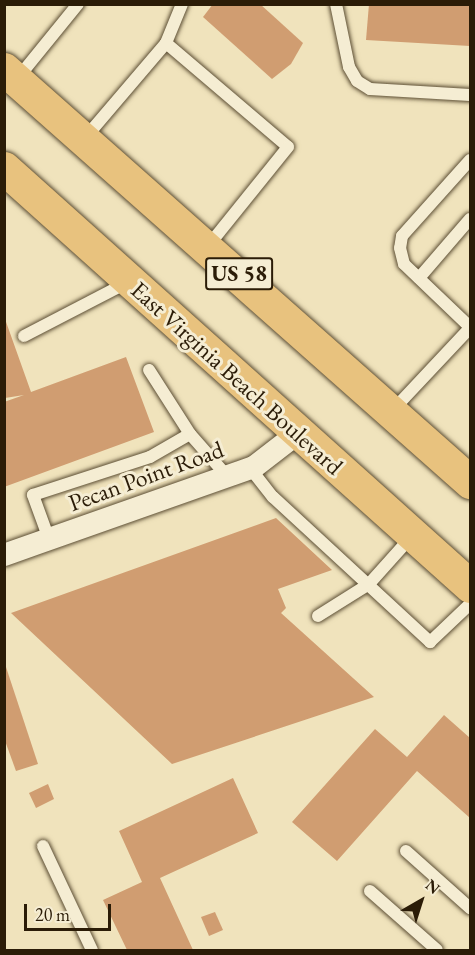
<!DOCTYPE html>
<html>
<head>
<meta charset="utf-8">
<style>
	body { margin:0 }
	#map { position:relative; width:475px; height:955px; overflow:hidden; background:#f0e3bc; font-family:"EB Garamond",serif }
	div>[style] { position:absolute }
	.building>* { inset:0; background:#d09d71 }
	.roads { filter:drop-shadow(0 0 2px #5c4e34) drop-shadow(0 0 2px #5c4e34) }
	.lane>* { height:12px; margin:-6px; padding:0 6px; transform-origin:6px; border-radius:6px; background:#f5edd3 }
	.street>* { height:22px; margin:-11px; padding:0 11px; transform-origin:11px; border-radius:11px; background:#f5edd3 }
	.primary>* { height:33px; margin:-16.5px; padding:0 16.5px; transform-origin:16.5px; border-radius:16.5px; background:#e8c27e }
	span { translate:-50% -50%; white-space:nowrap; text-align:center; line-height:1.15; -webkit-text-stroke:6px #f5edd3; paint-order:stroke }
	.shield-label span { padding:2px 4px; background:#f5edd3; border:2px solid; border-radius:4px; -webkit-text-stroke-width:0 }
	.shield-label { font-size:22px; color:#2b1c07; font-weight:700 }
	.street-label { font-size:24px; color:#2b1c07 }
	.frame { position:absolute; inset:0; border:6px solid #2b1c07; pointer-events:none }
	.north { position:absolute; left:391px; top:871px; width:60px; height:60px; -webkit-text-stroke:4px #f5edd3; paint-order:stroke; rotate:39deg; font-size:16px; font-weight:700; line-height:24px; text-align:center; color:#2b1c07 }
	.north::after { content:''; display:block; margin:auto; width:21px; height:27px; background:#2b1c07; clip-path:polygon(50% 0,100% 100%,50% 72%,0 100%) }
	.scale { position:absolute; left:24px; top:904px; width:87px; height:27px; box-sizing:border-box; border:3px solid #2b1c07; border-top:0; padding-left:8px; font-size:18px; line-height:21px; white-space:nowrap; color:#2b1c07; -webkit-text-stroke:4px #f5edd3; paint-order:stroke }
</style>
</head>
<body>
<div id="map">
	<div class="building">
		<i style="clip-path:polygon(213px 4px,260px 4px,303px 43px,291px 64px,272px 79px,203px 17px)"></i>
		<i style="clip-path:polygon(369px 4px,470px 4px,470px 46px,366px 40px)"></i>
		<i style="clip-path:polygon(5px 319px,31px 392px,126px 357px,154px 432px,4px 487px,4px 402px,24px 395px,5px 398px)"></i>
		<i style="clip-path:polygon(276px 518px,332px 570px,278px 589px,286px 608px,281px 613px,374px 697px,172px 764px,11px 613px)"></i>
		<i style="clip-path:polygon(5px 664px,38px 764px,16px 771px,4px 738px)"></i>
		<i style="clip-path:polygon(444px 715px,470px 738px,470px 818px,417px 771px,337px 861px,292px 822px,375px 729px,407px 757px)"></i>
		<i style="clip-path:polygon(233px 778px,258px 833px,160px 878px,193px 950px,127px 950px,103px 900px,142px 882px,119px 831px)"></i>
		<i style="clip-path:polygon(48px 784px,54px 799px,36px 808px,29px 793px)"></i>
		<i style="clip-path:polygon(215px 912px,223px 930px,209px 936px,201px 917px)"></i>
	</div>
	<div class="roads">
		<div class="lane">
			<i style="left:336px;top:4px;width:64px;rotate:78.3deg"></i>
			<i style="left:349px;top:67px;width:16px;rotate:60deg"></i>
			<i style="left:357px;top:81px;width:15px;rotate:32deg"></i>
			<i style="left:370px;top:89px;width:100px;rotate:3.4deg"></i>
			<i style="left:166px;top:43px;width:42px;rotate:-67.7deg"></i>
			<i style="left:17px;top:79px;width:97px;rotate:-50.9deg"></i>
			<i style="left:85px;top:138px;width:125px;rotate:-49.5deg"></i>
			<i style="left:166px;top:43px;width:160px;rotate:40.4deg"></i>
			<i style="left:288px;top:147px;width:127px;rotate:128.9deg"></i>
			<i style="left:470px;top:160px;width:102px;rotate:131.8deg"></i>
			<i style="left:402px;top:236px;width:12px;rotate:99deg"></i>
			<i style="left:400px;top:248px;width:16px;rotate:76deg"></i>
			<i style="left:404px;top:264px;width:91px;rotate:43.7deg"></i>
			<i style="left:419px;top:278px;width:78px;rotate:-49.2deg"></i>
			<i style="left:24px;top:336px;width:117px;rotate:-27.4deg"></i>
			<i style="left:392px;top:411px;width:114px;rotate:-46.8deg"></i>
			<i style="left:190px;top:434px;width:55px;rotate:48.7deg"></i>
			<i style="left:250px;top:468px;width:37px;rotate:52deg"></i>
			<i style="left:273px;top:497px;width:214px;rotate:42.7deg"></i>
			<i style="left:430px;top:642px;width:55px;rotate:-43.5deg"></i>
			<i style="left:49px;top:539px;width:47px;rotate:-110deg"></i>
			<i style="left:33px;top:495px;width:123px;rotate:-18deg"></i>
			<i style="left:150px;top:457px;width:46px;rotate:-29.9deg"></i>
			<i style="left:190px;top:434px;width:76px;rotate:-122.6deg"></i>
			<i style="left:318px;top:616px;width:60px;rotate:-32.1deg"></i>
			<i style="left:369px;top:584px;width:64px;rotate:-48.1deg"></i>
			<i style="left:43px;top:846px;width:115px;rotate:64.8deg"></i>
			<i style="left:406px;top:851px;width:86px;rotate:41.7deg"></i>
			<i style="left:370px;top:891px;width:89px;rotate:41.4deg"></i>
		</div>
		<div class="street">
			<i style="left:4px;top:555px;width:265px;rotate:-19.4deg"></i>
			<i style="left:254px;top:467px;width:56px;rotate:-37.7deg"></i>
		</div>
		<div class="primary">
			<i style="left:4px;top:69px;width:623px;rotate:41.55deg"></i>
			<i style="left:4px;top:168px;width:626px;rotate:41.89deg"></i>
		</div>
	</div>
	<div class="shield-label">
		<span style="left:239px;top:274px">US 58</span>
	</div>
	<div class="street-label">
		<span style="left:237px;top:378px;rotate:42deg">East Virginia Beach Boulevard</span>
		<span style="left:146px;top:476px;rotate:-20deg">Pecan Point Road</span>
	</div>
	<div class="frame"></div>
	<div class="north">N</div>
	<div class="scale">20 m</div>
</div>
</body>
</html>
